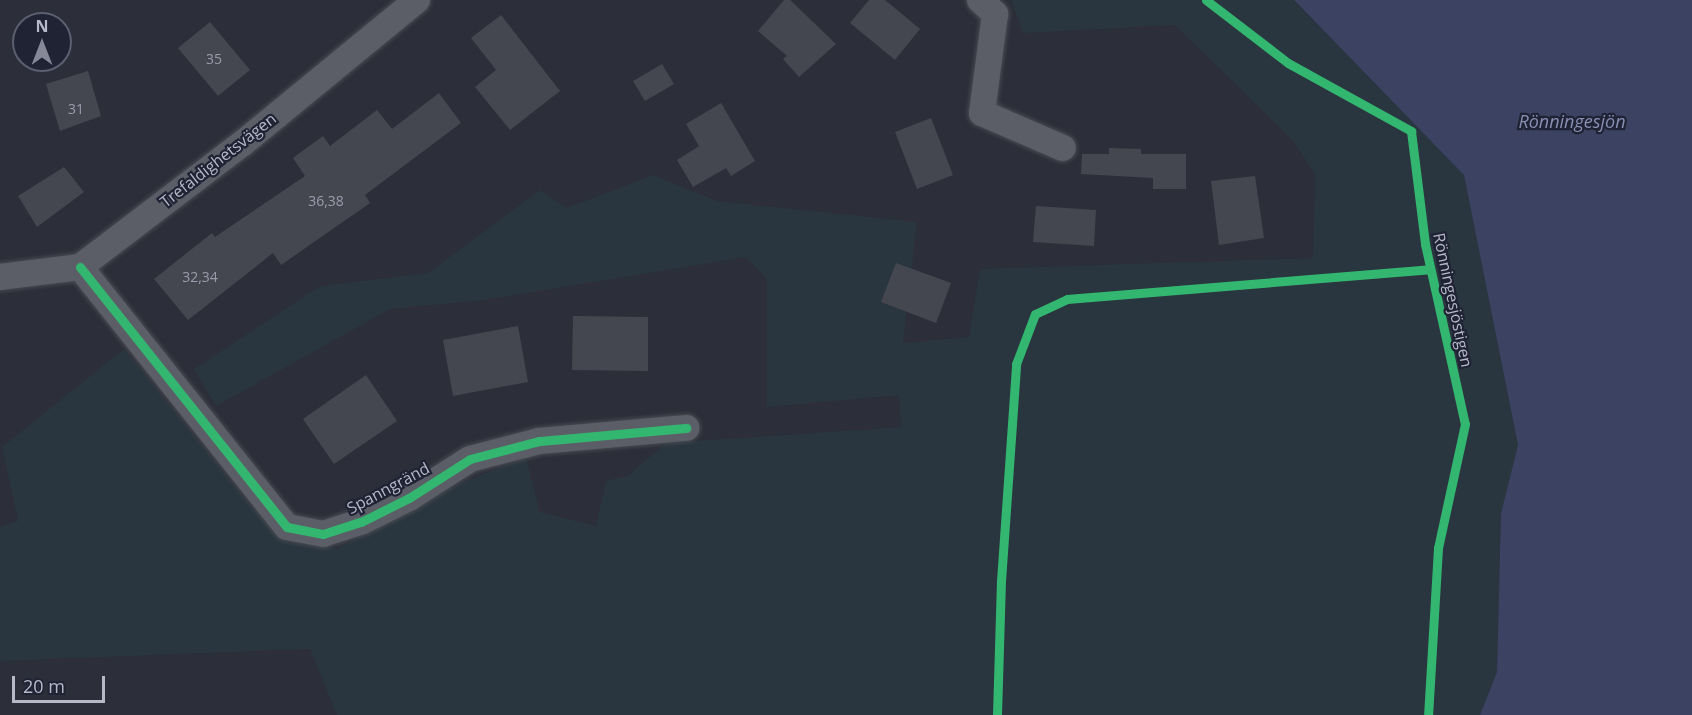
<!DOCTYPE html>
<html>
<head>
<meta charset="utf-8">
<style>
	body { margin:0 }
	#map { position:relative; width:1692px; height:715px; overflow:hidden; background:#2c2e39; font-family:"Open Sans",sans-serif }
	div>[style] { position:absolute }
	.green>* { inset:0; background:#29363f }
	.water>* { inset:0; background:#3b4262 }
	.building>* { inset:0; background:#454750 }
	.roads { filter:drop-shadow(0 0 2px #484a52) drop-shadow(0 0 2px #484a52) }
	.minor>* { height:26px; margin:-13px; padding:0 13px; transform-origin:13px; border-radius:13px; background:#5c5e67 }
	.cycleway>* { height:9px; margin:-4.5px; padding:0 4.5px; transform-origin:4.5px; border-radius:4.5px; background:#33b770 }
	span { translate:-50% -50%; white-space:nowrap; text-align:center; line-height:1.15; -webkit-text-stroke:4.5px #1f2334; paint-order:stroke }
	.number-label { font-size:14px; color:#9a9cab }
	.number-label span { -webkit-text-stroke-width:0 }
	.street-label { font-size:16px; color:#b7b9c9 }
	.water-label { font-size:18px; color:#878fb3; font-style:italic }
	.north { position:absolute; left:12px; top:12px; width:60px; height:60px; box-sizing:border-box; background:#1f2334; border:2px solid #5c5f70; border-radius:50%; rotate:0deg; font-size:16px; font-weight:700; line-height:24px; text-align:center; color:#b7b9c9 }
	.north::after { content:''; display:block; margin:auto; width:21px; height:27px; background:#868897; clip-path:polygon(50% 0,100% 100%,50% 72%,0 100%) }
	.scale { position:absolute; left:12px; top:676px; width:93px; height:27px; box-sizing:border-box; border:3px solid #b7b9c9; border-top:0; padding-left:8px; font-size:18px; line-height:21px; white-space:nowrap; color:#b7b9c9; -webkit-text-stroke:4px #1f2334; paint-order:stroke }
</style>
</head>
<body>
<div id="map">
	<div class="green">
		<i style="clip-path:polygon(1011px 0,1293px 0,1464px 174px,1518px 445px,1501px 513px,1497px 672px,1480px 715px,337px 715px,310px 649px,0 661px,0 527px,18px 521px,2px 447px,124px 349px,251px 507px,277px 532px,337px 549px,441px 491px,526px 457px,540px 512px,596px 526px,606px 481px,629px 475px,666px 443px,901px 427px,899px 395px,767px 407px,767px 279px,746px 257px,485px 300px,390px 309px,216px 406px,194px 369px,320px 286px,428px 273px,540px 190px,567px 208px,653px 175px,717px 201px,917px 222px,903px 343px,969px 337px,980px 269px,1313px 258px,1315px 174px,1294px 142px,1175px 25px,1023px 33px)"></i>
	</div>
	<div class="water">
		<i style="clip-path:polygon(1294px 0,1692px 0,1692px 715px,1480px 715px,1497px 672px,1501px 513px,1518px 445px,1464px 175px)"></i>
	</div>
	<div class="building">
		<i style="clip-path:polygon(784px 0,790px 0,836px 44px,799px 77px,783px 59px,787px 56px,758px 31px)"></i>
		<i style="clip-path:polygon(869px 0,885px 0,920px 29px,895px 60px,850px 23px)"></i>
		<i style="clip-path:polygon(501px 15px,560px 91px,510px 130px,475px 87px,496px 70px,471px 38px)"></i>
		<i style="clip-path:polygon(210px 22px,250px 70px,218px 96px,178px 48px)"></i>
		<i style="clip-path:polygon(662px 64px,674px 84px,645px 101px,633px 81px)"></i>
		<i style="clip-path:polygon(88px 71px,101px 116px,60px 131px,46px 84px)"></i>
		<i style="clip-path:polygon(439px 93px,461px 123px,365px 195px,370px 203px,281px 265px,273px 253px,188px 320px,154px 279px,212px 233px,215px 237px,305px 176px,293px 158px,323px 136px,330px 146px,377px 110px,392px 129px)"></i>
		<i style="clip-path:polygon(721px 103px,755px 161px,731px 176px,726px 168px,693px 187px,677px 160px,699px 146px,686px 124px)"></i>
		<i style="clip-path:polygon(931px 118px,953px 175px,917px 189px,895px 132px)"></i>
		<i style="clip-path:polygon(1109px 148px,1141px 149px,1141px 154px,1186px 154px,1186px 189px,1153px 189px,1153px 178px,1081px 174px,1082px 154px,1109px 154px)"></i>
		<i style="clip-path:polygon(64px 167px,84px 192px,37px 227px,18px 196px)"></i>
		<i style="clip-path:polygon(1255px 176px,1264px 238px,1219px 245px,1211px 181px)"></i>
		<i style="clip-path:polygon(1036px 206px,1096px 210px,1094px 246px,1033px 242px)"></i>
		<i style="clip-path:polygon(896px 263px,951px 283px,936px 323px,881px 302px)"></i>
		<i style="clip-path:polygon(573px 316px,648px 317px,648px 371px,572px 370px)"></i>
		<i style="clip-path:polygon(518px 326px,528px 382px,453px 396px,443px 340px)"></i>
		<i style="clip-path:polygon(366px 375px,397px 421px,334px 464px,303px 419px)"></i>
	</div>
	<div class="roads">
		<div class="minor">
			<i style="left:980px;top:0;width:21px;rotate:43deg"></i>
			<i style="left:995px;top:14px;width:100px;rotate:97.5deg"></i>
			<i style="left:982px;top:113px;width:88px;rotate:23.4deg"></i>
			<i style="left:80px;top:267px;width:332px;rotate:51.5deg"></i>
			<i style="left:287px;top:527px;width:37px;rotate:11deg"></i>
			<i style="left:323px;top:534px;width:40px;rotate:-18deg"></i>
			<i style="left:361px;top:522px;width:54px;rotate:-26.6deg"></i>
			<i style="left:409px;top:498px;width:72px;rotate:-32.6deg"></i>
			<i style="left:470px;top:459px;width:71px;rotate:-14.6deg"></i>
			<i style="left:539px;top:441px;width:148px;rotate:-5.1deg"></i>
			<i style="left:0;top:277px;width:81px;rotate:-7.1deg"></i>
			<i style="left:80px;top:267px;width:205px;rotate:-37.3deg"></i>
			<i style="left:243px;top:143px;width:225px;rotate:-39.4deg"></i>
		</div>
	</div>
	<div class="cycleway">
		<i style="left:1206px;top:0;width:103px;rotate:37.5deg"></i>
		<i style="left:1288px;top:63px;width:141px;rotate:28.9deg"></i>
		<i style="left:1411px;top:131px;width:114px;rotate:82.9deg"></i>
		<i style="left:1425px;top:244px;width:184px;rotate:77.5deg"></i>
		<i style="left:1465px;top:424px;width:127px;rotate:102.3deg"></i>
		<i style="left:1438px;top:548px;width:167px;rotate:93.4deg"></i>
		<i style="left:80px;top:267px;width:332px;rotate:51.5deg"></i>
		<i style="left:287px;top:527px;width:37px;rotate:11deg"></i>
		<i style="left:323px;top:534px;width:40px;rotate:-18deg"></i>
		<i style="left:361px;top:522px;width:54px;rotate:-26.6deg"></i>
		<i style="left:409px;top:498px;width:72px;rotate:-32.6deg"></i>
		<i style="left:470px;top:459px;width:71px;rotate:-14.6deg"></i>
		<i style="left:539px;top:441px;width:148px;rotate:-5.1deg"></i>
		<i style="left:997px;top:715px;width:134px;rotate:-88.3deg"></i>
		<i style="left:1001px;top:581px;width:218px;rotate:-86deg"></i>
		<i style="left:1016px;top:364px;width:53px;rotate:-69.2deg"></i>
		<i style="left:1035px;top:314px;width:35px;rotate:-25deg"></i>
		<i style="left:1067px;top:299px;width:364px;rotate:-4.7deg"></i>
	</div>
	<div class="number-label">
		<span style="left:214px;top:59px">35</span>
		<span style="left:76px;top:109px">31</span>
		<span style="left:326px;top:201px">36,38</span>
		<span style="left:200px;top:277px">32,34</span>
	</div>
	<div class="street-label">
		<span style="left:218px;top:160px;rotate:-38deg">Trefaldighetsvägen</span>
		<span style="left:1453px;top:300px;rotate:78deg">Rönningesjöstigen</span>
		<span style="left:388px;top:488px;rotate:-28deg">Spanngränd</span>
	</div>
	<div class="water-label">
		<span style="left:1572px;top:121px">Rönningesjön</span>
	</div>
	<div class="north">N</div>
	<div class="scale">20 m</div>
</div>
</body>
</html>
